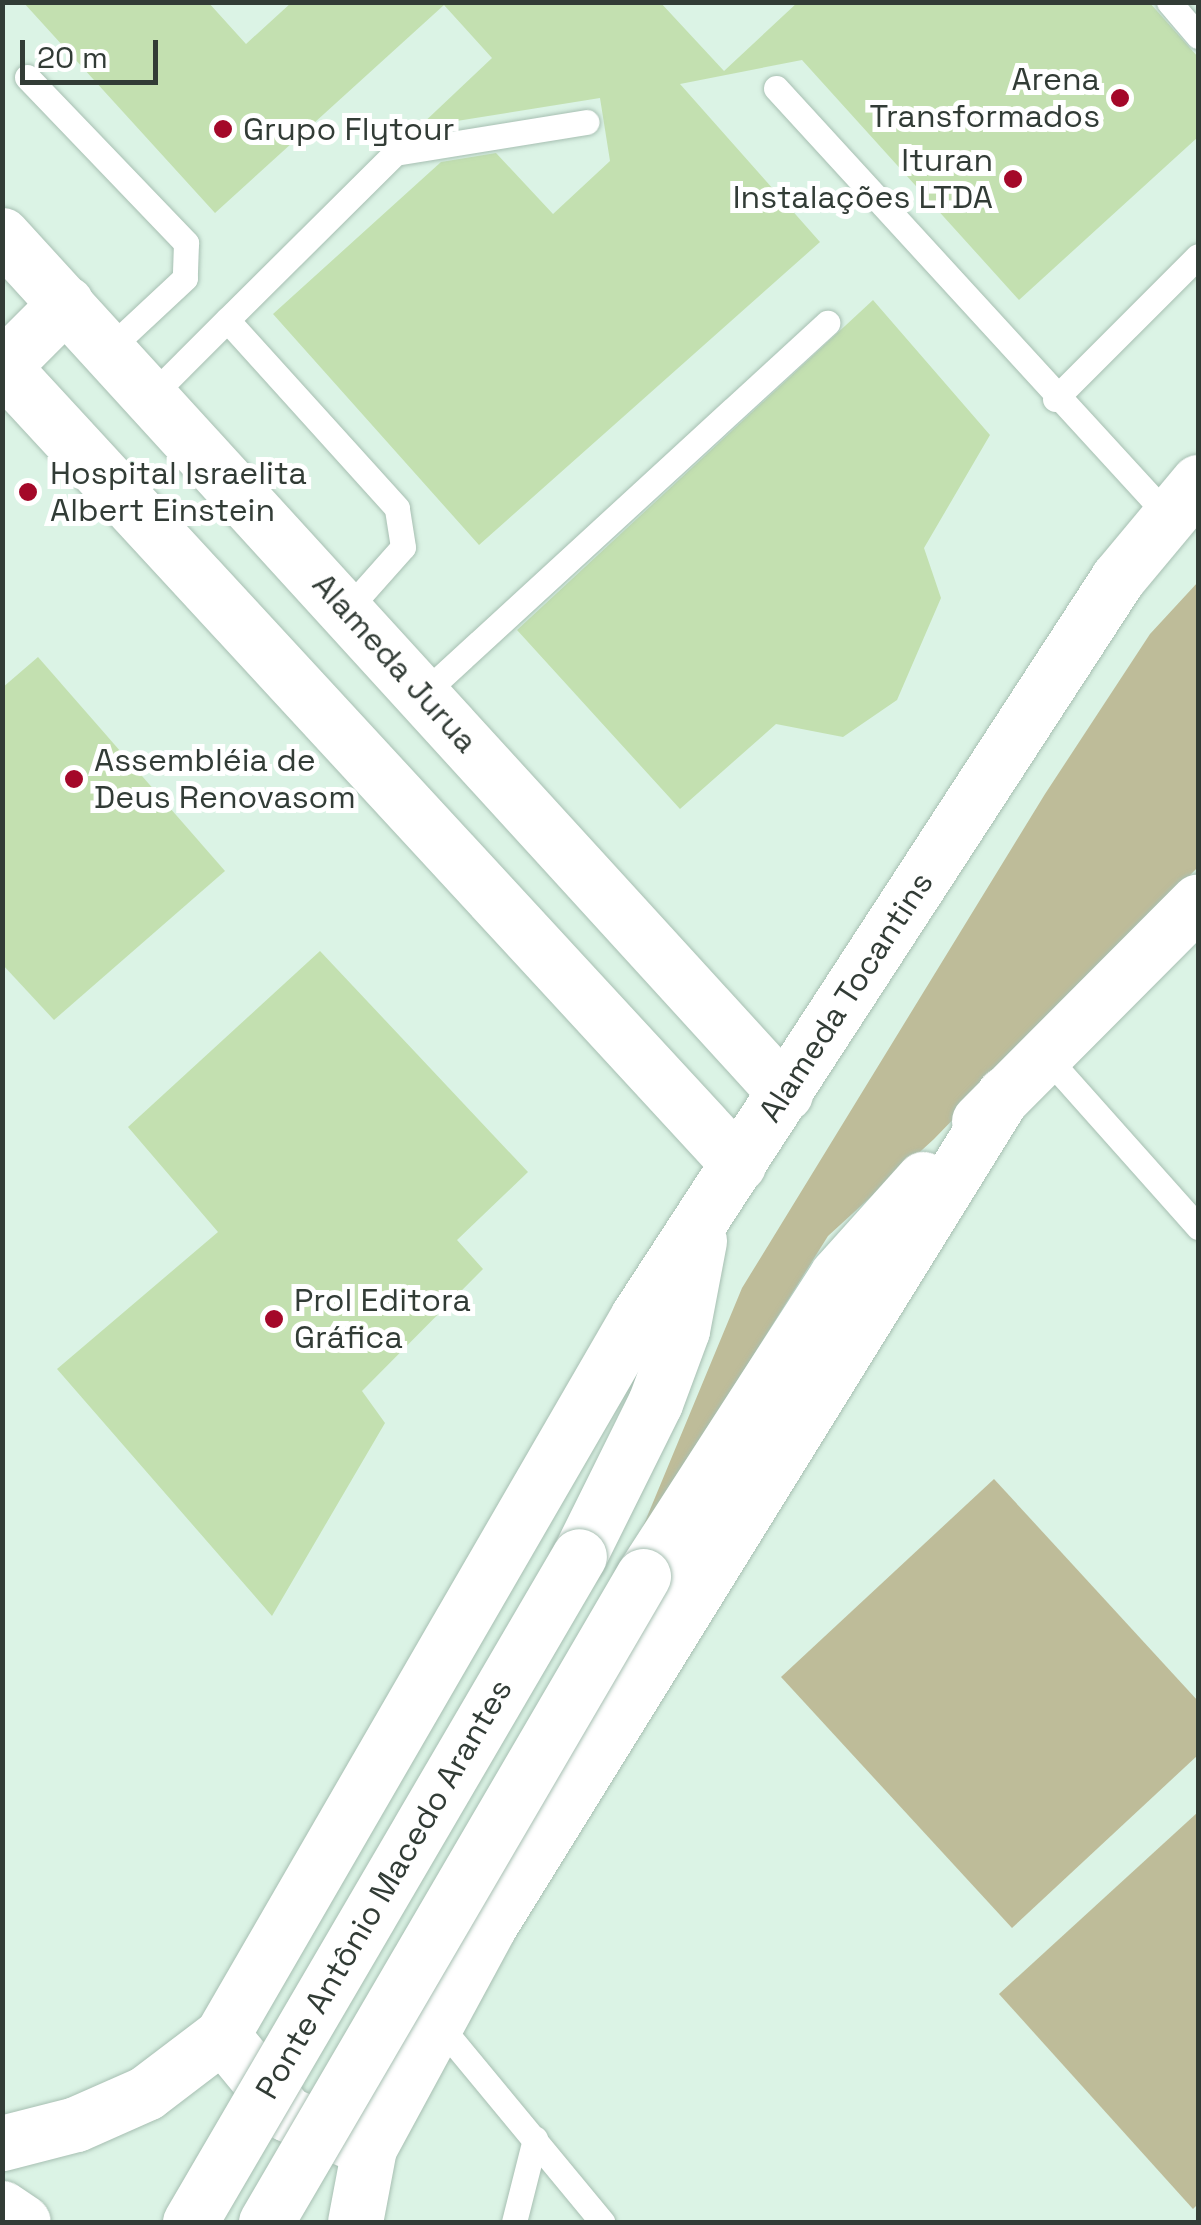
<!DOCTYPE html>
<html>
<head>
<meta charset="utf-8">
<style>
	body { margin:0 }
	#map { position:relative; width:1201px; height:2225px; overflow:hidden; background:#dbf3e5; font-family:"Space Grotesk",sans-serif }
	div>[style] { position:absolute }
	.green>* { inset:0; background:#bebc99 }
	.building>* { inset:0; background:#c3e0b0 }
	.roads { filter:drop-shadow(0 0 2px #a7bfb2) drop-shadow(0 0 2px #a7bfb2) }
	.lane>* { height:25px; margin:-12.5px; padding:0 12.5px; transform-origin:12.5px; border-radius:12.5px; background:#fff }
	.secondary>* { height:55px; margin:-27.5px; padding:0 27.5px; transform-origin:27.5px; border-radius:27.5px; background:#fff }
	.bridges { filter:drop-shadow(0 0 2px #a7bfb2) drop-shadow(0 0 2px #a7bfb2) }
	.secondary-bridge>* { height:55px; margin:-27.5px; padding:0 27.5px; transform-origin:27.5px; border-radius:27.5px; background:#fff }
	.dots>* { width:28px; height:28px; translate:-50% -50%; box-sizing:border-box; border:5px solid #fff; border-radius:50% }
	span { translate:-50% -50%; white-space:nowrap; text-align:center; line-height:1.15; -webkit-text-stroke:10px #fff; paint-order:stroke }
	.poi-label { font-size:32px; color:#323c36 }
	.right { translate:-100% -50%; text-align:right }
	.left { translate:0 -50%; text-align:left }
	.street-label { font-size:32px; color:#323c36 }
	.frame { position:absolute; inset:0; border:5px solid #323c36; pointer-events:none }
	.scale { position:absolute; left:20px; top:40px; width:138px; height:45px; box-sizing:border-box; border:5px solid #323c36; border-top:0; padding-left:12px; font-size:30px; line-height:35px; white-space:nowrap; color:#323c36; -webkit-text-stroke:8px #fff; paint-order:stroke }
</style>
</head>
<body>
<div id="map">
	<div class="green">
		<i style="clip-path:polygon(1198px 582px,1198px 867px,934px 1139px,828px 1236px,637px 1541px,742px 1288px,1045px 794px,1150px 634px)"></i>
		<i style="clip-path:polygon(994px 1479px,1198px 1701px,1198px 1755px,1012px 1928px,781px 1677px)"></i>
		<i style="clip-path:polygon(1198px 1812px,1198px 2204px,1193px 2209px,999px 1994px)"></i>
	</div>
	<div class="building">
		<i style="clip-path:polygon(23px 2px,208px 2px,246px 44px,292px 2px,660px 2px,724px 71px,798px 2px,1149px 2px,1198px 57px,1198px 137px,1019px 300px,802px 60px,680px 84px,820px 242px,479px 545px,273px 314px,441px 162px,496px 153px,553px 214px,610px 161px,600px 98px,419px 127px,492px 58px,444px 5px,215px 213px)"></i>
		<i style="clip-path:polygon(873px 300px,990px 435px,924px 548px,941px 598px,897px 700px,843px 737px,776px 724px,680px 809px,517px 630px)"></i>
		<i style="clip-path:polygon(38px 657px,225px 871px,54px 1020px,2px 964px,2px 688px)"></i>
		<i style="clip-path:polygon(320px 951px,528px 1172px,457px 1240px,483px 1269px,362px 1391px,385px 1423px,272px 1616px,57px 1369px,218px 1232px,128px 1127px)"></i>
	</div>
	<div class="roads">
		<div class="lane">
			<i style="left:1169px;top:2px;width:45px;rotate:49.5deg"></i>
			<i style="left:27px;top:77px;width:230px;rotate:46.2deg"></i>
			<i style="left:186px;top:243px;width:35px;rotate:92deg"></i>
			<i style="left:185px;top:278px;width:103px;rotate:137deg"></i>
			<i style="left:776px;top:88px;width:582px;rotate:47.51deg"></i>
			<i style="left:153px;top:394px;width:105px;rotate:-45deg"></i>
			<i style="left:1055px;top:399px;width:202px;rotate:-45deg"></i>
			<i style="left:347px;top:610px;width:84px;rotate:-48.4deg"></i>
			<i style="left:403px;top:547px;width:39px;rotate:-99deg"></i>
			<i style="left:397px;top:508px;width:253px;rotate:-132.1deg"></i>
			<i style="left:227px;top:320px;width:237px;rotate:-44.8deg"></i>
			<i style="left:395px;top:153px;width:194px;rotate:-9.2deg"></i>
			<i style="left:423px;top:694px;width:549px;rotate:-42.56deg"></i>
			<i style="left:1044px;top:1054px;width:232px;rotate:48.3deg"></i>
			<i style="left:436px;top:2021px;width:261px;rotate:50.4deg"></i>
			<i style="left:514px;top:2222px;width:86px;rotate:-75.8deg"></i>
		</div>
		<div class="secondary">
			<i style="left:2px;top:235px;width:1162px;rotate:47.62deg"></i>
			<i style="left:2px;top:366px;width:1086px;rotate:47.31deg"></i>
			<i style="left:3px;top:366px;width:89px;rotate:-45deg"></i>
			<i style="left:979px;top:1121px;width:310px;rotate:-45.1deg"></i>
			<i style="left:579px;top:1556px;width:171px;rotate:-63.6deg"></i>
			<i style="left:655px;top:1403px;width:78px;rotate:-69.7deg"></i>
			<i style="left:682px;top:1330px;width:91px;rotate:-79.2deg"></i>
			<i style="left:643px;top:1576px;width:358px;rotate:-57.2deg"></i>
			<i style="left:837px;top:1275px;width:129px;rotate:-48.1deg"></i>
			<i style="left:222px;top:2035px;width:102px;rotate:50.6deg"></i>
			<i style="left:287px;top:2114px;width:84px;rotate:23.2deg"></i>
			<i style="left:2px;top:2143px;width:76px;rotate:-14.4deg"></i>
			<i style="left:76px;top:2124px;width:77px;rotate:-23.9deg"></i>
			<i style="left:146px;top:2093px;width:96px;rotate:-37.3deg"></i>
			<i style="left:222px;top:2035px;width:831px;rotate:-59.95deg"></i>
			<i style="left:638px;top:1316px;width:880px;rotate:-56.96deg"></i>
			<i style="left:1118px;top:578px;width:125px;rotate:-50.2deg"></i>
			<i style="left:2px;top:2208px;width:25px;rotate:34deg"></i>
			<i style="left:355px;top:2222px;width:75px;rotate:-79.3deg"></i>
			<i style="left:369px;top:2148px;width:252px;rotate:-61.6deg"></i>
			<i style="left:489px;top:1926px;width:978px;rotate:-58.24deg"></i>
		</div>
	</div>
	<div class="bridges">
		<div class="secondary-bridge">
			<i style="left:190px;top:2222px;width:771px;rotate:-59.71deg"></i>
			<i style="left:266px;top:2222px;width:748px;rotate:-59.73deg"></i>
		</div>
	</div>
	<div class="dots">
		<i style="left:1120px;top:98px;background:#a40829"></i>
		<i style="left:223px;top:129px;background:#a40829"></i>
		<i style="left:1013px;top:179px;background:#a40829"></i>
		<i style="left:28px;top:492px;background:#a40829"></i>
		<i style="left:74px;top:779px;background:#a40829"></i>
		<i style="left:274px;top:1319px;background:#a40829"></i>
	</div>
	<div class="poi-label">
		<span class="right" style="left:1100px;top:98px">Arena<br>Transformados</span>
		<span class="left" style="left:243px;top:129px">Grupo Flytour</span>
		<span class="right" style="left:993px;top:179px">Ituran<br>Instalações LTDA</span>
		<span class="left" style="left:50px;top:492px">Hospital Israelita<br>Albert Einstein</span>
		<span class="left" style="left:94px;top:779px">Assembléia de<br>Deus Renovasom</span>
		<span class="left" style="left:294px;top:1319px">Prol Editora<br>Gráfica</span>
	</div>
	<div class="street-label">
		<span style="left:395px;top:663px;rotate:48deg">Alameda Jurua</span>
		<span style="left:846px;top:997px;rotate:-57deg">Alameda Tocantins</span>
		<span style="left:384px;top:1889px;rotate:-60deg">Ponte Antônio Macedo Arantes</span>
	</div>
	<div class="frame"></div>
	<div class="scale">20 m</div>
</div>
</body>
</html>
